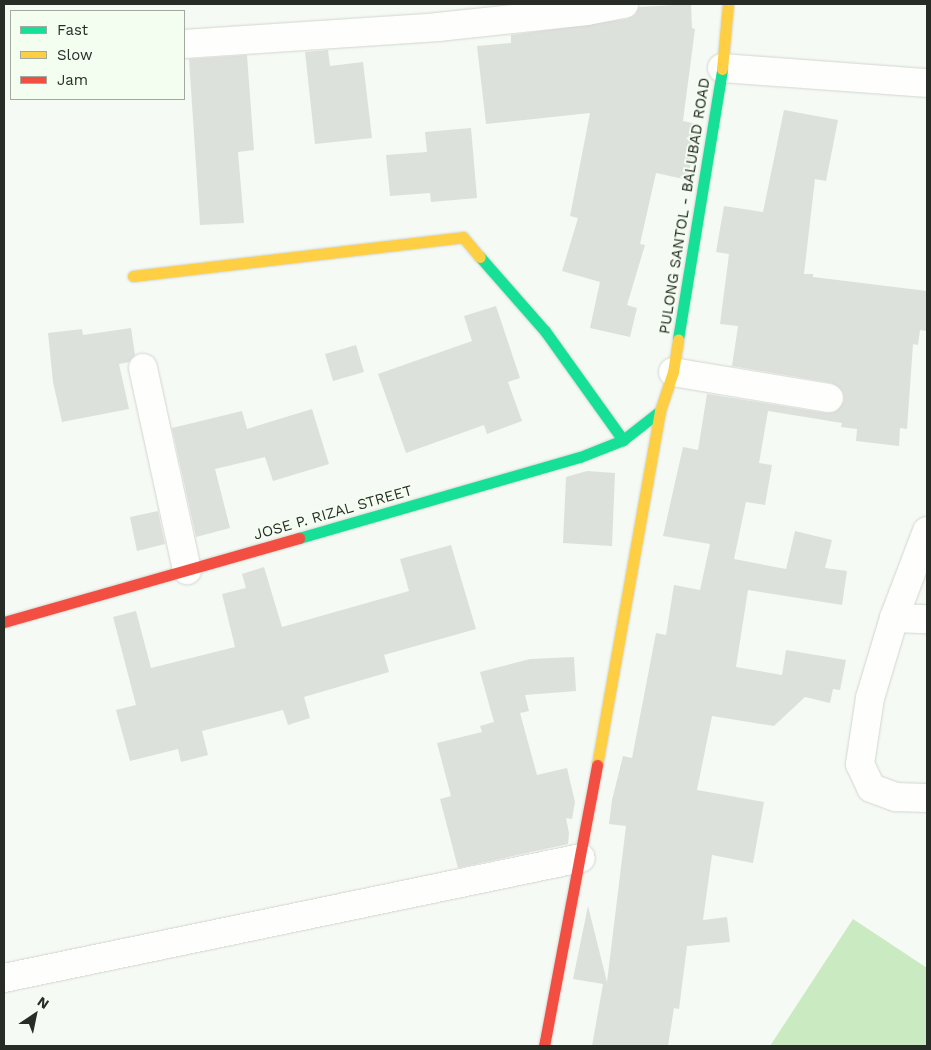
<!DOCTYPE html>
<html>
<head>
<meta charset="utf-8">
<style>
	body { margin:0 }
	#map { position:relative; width:931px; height:1050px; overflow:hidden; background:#f5faf4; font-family:"Work Sans",sans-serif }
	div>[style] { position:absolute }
	.forest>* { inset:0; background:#caeac1 }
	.building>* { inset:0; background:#dde1dc }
	.roads { filter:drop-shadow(0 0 1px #d2d6d1) drop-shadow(0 0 1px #d2d6d1) }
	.street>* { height:28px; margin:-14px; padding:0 14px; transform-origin:14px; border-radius:14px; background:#fefefd }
	.fast>* { height:11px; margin:-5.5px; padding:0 5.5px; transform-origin:5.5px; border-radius:5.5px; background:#16e098 }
	.slow>* { height:11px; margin:-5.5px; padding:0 5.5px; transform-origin:5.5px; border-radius:5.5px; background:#ffcf43 }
	.jam>* { height:11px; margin:-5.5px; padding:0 5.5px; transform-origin:5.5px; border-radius:5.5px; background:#f24e42 }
	span { translate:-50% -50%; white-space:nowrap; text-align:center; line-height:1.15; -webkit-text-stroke:4px #f3fef0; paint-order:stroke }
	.street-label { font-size:15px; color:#282c27 }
	.frame { position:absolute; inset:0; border:5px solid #282c27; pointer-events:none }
	.legend { position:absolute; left:10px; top:10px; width:175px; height:90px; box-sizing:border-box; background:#f3fef0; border:1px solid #a2aaa0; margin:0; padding:6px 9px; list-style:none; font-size:15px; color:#282c27 }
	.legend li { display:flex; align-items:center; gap:10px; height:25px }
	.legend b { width:25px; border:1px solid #a2aaa0 }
	.north { position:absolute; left:10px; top:990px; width:50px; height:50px; -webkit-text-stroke:4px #f3fef0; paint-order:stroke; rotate:34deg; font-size:14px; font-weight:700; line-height:20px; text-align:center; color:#282c27 }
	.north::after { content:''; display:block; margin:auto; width:18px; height:22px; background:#282c27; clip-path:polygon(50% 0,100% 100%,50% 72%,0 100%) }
</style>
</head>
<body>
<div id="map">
	<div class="forest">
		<i style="clip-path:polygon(853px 919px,927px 968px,927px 1046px,770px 1046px)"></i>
	</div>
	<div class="building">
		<i style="clip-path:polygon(691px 4px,692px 28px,695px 29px,683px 121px,697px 124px,688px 180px,656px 173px,640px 244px,645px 245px,627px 305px,637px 308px,630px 337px,590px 328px,600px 282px,562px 271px,578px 218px,570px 216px,590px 113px,486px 124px,477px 46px,511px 43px,511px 35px,627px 19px,635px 15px,639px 7px)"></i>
		<i style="clip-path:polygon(328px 50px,330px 66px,363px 62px,372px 138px,315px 144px,305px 52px)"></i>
		<i style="clip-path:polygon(247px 55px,254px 150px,238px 152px,244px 223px,200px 225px,189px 59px)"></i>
		<i style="clip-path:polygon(784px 110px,838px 120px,826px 181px,815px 179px,804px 274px,813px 274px,813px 277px,927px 291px,927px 331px,920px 330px,918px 345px,913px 344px,907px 429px,900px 428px,899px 446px,856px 441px,857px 429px,841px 427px,842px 423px,768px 411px,759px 463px,772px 465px,765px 505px,746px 502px,734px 559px,786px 569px,795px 531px,832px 540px,825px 568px,847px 571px,842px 605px,748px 590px,736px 667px,782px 675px,786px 650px,846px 660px,840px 690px,833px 689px,830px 703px,805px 697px,774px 726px,712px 716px,697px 790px,764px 802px,753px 863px,712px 855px,703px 920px,727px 917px,730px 942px,687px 946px,679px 1009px,674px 1008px,668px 1046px,592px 1046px,603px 984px,573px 979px,588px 906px,607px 982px,626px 826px,609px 824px,612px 800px,623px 756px,632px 758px,656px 633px,666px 635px,674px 585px,700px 590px,710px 544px,663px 536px,683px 447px,698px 450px,707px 394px,826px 413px,835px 412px,844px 401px,843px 392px,832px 383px,732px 366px,738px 326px,720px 324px,729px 254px,716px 252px,724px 206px,763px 212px)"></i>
		<i style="clip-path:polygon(471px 128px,477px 198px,431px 202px,430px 193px,390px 196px,386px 155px,427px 152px,425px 132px)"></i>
		<i style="clip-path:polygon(496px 306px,520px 378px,508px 382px,522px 421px,487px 434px,484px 425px,406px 453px,378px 374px,472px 341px,464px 316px)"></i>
		<i style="clip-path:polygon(131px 328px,135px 355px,129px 362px,119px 364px,129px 409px,62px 422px,53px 382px,48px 333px,82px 329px,83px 335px)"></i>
		<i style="clip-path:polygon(356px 345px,364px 372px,333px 381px,325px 354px)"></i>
		<i style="clip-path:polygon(312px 409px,329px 464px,273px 481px,265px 457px,215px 469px,230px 528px,196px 537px,172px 428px,242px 411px,247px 429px)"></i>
		<i style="clip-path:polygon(587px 471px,615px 473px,612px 546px,563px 543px,566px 477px)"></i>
		<i style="clip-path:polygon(158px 511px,165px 544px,137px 551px,130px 517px)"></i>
		<i style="clip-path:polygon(451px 545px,476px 629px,384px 655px,389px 672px,304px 697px,310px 718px,288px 725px,283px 710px,202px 731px,208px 755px,181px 762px,178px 749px,130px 761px,116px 710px,136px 705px,113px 617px,136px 611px,151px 668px,235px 647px,222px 594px,246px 588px,242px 574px,264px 567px,282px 627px,409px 591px,400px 559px)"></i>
		<i style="clip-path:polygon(574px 657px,576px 691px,525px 695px,529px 711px,520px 713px,537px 775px,567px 768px,575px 802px,572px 819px,566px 818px,569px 833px,568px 844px,458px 868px,440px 799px,451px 796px,437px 743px,482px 732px,480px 726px,494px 722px,480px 672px,530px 659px)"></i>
	</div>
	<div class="roads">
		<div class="street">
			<i style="left:184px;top:44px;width:255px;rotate:-3.8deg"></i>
			<i style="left:438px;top:27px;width:150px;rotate:-6.1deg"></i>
			<i style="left:587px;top:11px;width:38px;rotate:-11deg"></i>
			<i style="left:722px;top:68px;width:206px;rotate:4.2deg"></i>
			<i style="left:143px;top:368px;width:207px;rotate:77.7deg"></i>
			<i style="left:673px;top:372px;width:158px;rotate:9.5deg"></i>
			<i style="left:927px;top:531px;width:93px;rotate:110.8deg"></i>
			<i style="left:894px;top:618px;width:84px;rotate:106.7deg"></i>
			<i style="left:870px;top:698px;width:67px;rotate:98.6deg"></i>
			<i style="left:860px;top:764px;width:26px;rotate:65deg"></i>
			<i style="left:871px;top:788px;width:27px;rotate:20deg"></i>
			<i style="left:896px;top:797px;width:31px;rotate:2deg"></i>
			<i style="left:894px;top:618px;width:33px;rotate:2deg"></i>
			<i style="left:4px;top:978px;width:589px;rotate:-11.75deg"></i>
		</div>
		<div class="fast">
			<i style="left:480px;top:257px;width:98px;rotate:48.7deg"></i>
			<i style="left:545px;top:331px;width:134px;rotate:54.4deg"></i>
			<i style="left:678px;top:339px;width:274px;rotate:-80.7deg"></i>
			<i style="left:299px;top:538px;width:292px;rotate:-16.1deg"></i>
			<i style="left:580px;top:457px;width:46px;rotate:-21.6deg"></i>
			<i style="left:623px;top:440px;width:47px;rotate:-38.1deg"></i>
		</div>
		<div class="slow">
			<i style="left:722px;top:69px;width:65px;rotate:-84.7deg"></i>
			<i style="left:133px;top:276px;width:332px;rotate:-6.7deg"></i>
			<i style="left:463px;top:237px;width:26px;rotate:50deg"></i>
			<i style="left:597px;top:765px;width:360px;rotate:-79.9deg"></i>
			<i style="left:660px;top:411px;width:41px;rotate:-71.6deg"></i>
			<i style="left:673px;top:372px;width:33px;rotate:-81deg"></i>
		</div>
		<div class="jam">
			<i style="left:4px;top:622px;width:307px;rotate:-15.9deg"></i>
			<i style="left:544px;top:1046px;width:286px;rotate:-79.3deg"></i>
		</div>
	</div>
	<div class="street-label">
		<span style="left:685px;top:206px;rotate:-81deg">PULONG SANTOL - BALUBAD ROAD</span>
		<span style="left:333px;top:513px;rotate:-16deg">JOSE P. RIZAL STREET</span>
	</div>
	<div class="frame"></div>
	<ul class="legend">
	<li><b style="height:6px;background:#16e098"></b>Fast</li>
	<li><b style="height:6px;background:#ffcf43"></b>Slow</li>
	<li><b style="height:6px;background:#f24e42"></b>Jam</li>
	</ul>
	<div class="north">N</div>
</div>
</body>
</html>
